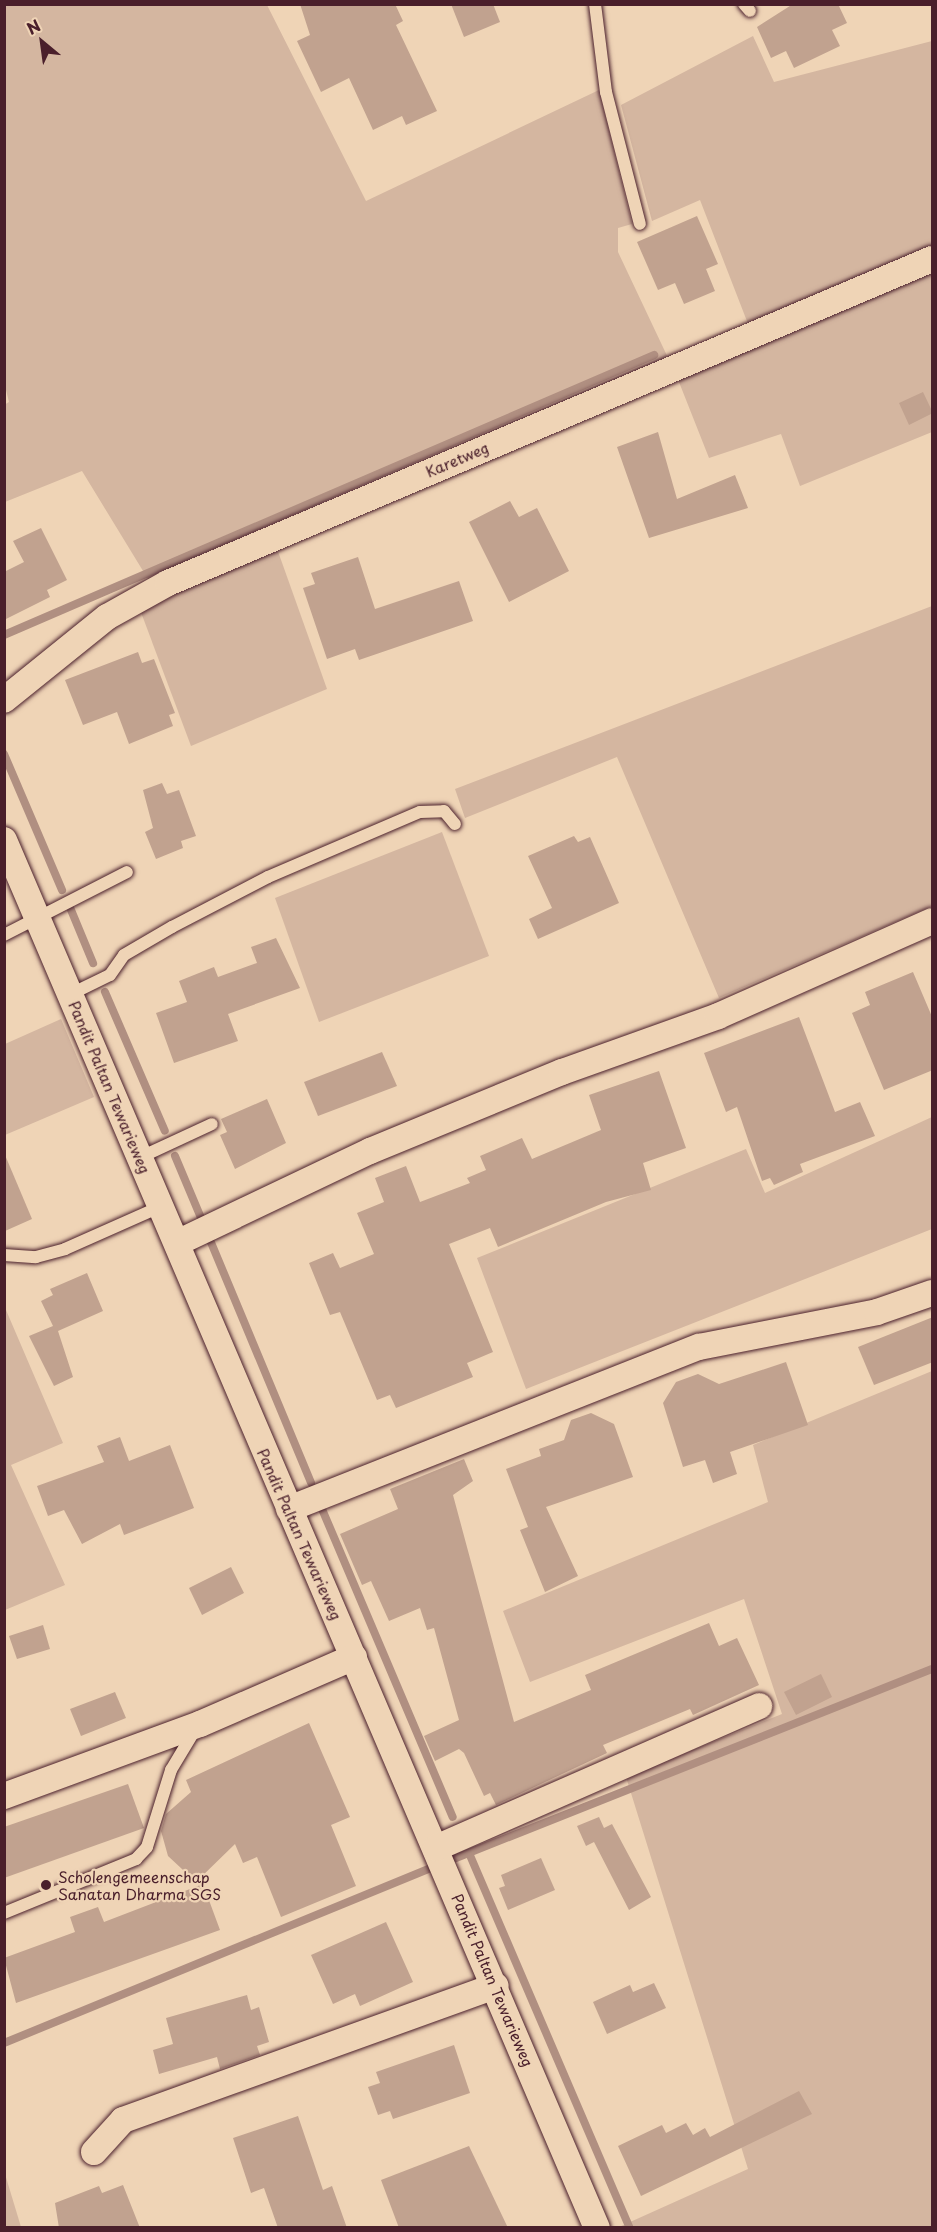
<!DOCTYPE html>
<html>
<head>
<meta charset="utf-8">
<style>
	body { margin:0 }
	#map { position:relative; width:937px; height:2232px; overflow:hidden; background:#efd4b6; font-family:"Playpen Sans",sans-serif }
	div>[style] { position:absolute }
	.green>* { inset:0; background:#d4b6a0 }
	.stream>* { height:8px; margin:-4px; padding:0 4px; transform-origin:4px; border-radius:4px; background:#b08f81 }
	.building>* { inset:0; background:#c1a28f }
	.roads { filter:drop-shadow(0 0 2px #4a1f2b) drop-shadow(0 0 2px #4a1f2b) }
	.service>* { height:12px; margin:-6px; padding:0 6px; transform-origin:6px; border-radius:6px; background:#efd4b6 }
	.minor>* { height:26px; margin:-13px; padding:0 13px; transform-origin:13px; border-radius:13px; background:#efd4b6 }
	.dots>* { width:16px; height:16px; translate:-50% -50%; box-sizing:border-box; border:3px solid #efd4b6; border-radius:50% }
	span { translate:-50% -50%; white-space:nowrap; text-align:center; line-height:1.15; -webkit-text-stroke:4.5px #efd4b6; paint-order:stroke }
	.street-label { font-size:15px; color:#4a1f2b }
	.poi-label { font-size:15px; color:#4a1f2b }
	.left { translate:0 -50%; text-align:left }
	.frame { position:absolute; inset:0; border:6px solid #4a1f2b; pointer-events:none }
	.north { position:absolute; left:12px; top:12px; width:60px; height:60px; -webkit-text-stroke:4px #efd4b6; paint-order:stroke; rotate:331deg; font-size:16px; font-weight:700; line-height:24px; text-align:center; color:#4a1f2b }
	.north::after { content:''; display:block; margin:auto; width:21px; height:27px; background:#4a1f2b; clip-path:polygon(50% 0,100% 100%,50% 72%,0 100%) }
</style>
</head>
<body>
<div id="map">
	<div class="green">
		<i style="clip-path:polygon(5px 5px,267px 5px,366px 201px,599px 90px,632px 224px,618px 228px,618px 252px,670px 362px,151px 584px,82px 471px,5px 502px,4px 405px,9px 402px,4px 382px)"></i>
		<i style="clip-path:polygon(753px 36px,774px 82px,932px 41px,932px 249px,750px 329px,700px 200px,652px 221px,621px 105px)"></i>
		<i style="clip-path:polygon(932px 267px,932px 432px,800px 486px,781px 434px,709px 458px,677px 377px)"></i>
		<i style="clip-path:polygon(275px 543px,327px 689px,191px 746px,139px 607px)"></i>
		<i style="clip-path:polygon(932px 606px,932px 906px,719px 998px,617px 757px,465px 818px,455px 789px)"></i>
		<i style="clip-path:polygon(442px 832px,489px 956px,319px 1022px,275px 898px)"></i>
		<i style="clip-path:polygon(61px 1019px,94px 1097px,5px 1135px,5px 1044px)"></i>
		<i style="clip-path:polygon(932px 1117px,932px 1229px,526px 1389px,477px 1258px,746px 1149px,765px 1193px)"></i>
		<i style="clip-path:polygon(6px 1310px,63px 1443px,11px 1465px,65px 1585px,5px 1610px)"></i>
		<i style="clip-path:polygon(932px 1371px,932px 2227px,619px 2227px,748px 2169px,626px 1777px,782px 1714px,744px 1599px,530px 1682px,503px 1611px,768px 1502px,753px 1445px)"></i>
		<i style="clip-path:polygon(5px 2174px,21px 2227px,5px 2227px)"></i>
	</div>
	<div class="stream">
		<i style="left:4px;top:635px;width:708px;rotate:-23.3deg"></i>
		<i style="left:4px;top:754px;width:148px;rotate:66.9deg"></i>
		<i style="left:69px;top:905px;width:63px;rotate:67.5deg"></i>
		<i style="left:105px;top:992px;width:151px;rotate:66.7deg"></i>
		<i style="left:175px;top:1156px;width:67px;rotate:67.2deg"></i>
		<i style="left:210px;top:1240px;width:263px;rotate:67.4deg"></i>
		<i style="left:319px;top:1502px;width:342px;rotate:67deg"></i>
		<i style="left:469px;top:1853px;width:408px;rotate:66.8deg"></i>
		<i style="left:456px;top:1858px;width:512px;rotate:-21.66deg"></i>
		<i style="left:4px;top:2043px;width:458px;rotate:-22.3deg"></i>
	</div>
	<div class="building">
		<i style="clip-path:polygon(300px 4px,395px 4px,403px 21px,396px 25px,437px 111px,406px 125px,402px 116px,373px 130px,349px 78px,321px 92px,297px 41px,310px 35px)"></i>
		<i style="clip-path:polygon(451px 4px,493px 4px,500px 22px,464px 37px)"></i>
		<i style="clip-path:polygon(793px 4px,838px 4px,847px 23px,832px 30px,840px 46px,794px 68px,786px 51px,771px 58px,757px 27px)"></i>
		<i style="clip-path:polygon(697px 216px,718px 264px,706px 269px,715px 291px,684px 304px,675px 283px,658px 290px,637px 242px)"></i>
		<i style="clip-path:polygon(923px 392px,933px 413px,909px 425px,899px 403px)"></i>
		<i style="clip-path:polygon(658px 432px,677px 499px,735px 475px,748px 508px,649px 538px,617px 447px)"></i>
		<i style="clip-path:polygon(510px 501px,519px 517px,537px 508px,569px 571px,509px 602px,469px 522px)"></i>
		<i style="clip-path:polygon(41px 528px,67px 580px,47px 590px,50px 597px,4px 620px,4px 572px,24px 562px,13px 541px)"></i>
		<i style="clip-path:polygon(358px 557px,375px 609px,459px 581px,473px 621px,359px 660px,355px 649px,327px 659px,303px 588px,315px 584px,311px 573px)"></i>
		<i style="clip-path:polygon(138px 652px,142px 663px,154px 659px,175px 713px,169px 715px,173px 726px,129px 744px,117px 712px,83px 725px,65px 680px)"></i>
		<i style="clip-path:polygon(162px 783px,167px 794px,179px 790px,196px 836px,181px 841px,183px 848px,156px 859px,145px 832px,153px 828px,143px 790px)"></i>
		<i style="clip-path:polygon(574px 836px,578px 842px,590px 837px,619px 903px,538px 939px,529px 919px,552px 908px,528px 856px)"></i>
		<i style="clip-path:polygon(276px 938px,300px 988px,228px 1014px,238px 1041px,174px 1063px,156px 1013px,187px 1002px,179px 981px,214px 967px,218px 977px,257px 963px,251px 947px)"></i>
		<i style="clip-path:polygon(913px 972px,933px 1019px,933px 1070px,884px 1090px,852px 1013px,870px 1005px,865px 992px)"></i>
		<i style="clip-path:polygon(799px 1017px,835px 1112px,860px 1102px,875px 1136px,800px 1164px,803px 1172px,774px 1185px,770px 1178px,762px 1181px,737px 1107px,726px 1112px,704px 1053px)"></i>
		<i style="clip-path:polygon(382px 1052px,397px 1086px,318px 1116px,304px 1082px)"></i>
		<i style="clip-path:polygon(659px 1071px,686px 1148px,643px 1163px,651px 1190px,606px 1202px,498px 1247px,490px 1228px,449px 1244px,493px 1352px,467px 1363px,473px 1377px,396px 1408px,390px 1395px,377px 1400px,340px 1312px,330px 1315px,309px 1263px,333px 1253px,340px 1268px,374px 1254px,357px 1213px,384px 1202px,375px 1178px,406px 1166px,420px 1202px,470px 1183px,467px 1178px,486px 1170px,480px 1156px,522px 1138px,532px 1159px,601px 1130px,589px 1095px)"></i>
		<i style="clip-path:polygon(267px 1099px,286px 1143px,235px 1169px,220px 1135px,227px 1132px,221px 1119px)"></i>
		<i style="clip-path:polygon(5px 1155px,32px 1219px,5px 1231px)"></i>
		<i style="clip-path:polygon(87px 1273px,103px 1311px,58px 1331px,73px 1377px,54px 1386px,29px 1336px,53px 1326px,41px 1301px,53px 1295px,50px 1289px)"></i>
		<i style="clip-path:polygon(933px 1317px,933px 1362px,874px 1385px,858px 1347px)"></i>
		<i style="clip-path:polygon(786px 1362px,808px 1425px,730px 1452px,737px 1474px,713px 1483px,705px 1460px,683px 1467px,663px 1403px,676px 1382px,698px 1374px,719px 1384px)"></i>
		<i style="clip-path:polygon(591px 1413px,614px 1424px,633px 1477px,546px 1507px,578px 1576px,545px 1592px,520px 1530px,528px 1527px,506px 1469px,541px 1456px,539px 1449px,564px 1440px,571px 1420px)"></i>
		<i style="clip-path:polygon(120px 1437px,129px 1461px,170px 1445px,194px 1508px,124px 1535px,120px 1524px,82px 1544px,64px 1510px,48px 1516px,37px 1486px,104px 1462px,97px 1446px)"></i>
		<i style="clip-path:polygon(464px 1459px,473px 1481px,453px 1495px,514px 1722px,591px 1690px,585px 1675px,709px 1623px,719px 1646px,737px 1638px,759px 1685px,693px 1715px,690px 1709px,603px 1745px,607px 1753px,496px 1805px,490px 1793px,484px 1796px,464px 1753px,459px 1749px,435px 1761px,424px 1736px,459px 1720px,434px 1628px,427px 1630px,420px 1608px,389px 1621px,371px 1581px,362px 1585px,340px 1534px,398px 1509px,390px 1489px)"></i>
		<i style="clip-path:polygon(231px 1567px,244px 1593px,202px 1615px,189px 1588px)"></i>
		<i style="clip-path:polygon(43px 1625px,50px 1649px,17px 1659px,9px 1636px)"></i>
		<i style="clip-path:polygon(821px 1674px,832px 1697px,796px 1715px,784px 1692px)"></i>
		<i style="clip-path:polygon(115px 1692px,126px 1718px,81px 1736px,70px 1709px)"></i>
		<i style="clip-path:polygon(309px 1723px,350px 1817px,331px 1825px,356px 1886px,281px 1917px,257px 1857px,243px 1863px,235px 1844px,196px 1882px,168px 1856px,161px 1831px,166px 1814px,191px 1792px,186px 1780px)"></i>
		<i style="clip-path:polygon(128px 1784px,144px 1828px,4px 1878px,4px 1827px)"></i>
		<i style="clip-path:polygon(599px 1817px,604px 1828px,612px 1824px,651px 1897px,629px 1910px,594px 1842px,586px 1846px,577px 1826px)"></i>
		<i style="clip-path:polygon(541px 1858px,555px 1890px,508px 1910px,499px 1888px,505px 1886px,501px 1875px)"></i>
		<i style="clip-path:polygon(203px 1884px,220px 1930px,16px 2003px,4px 1958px,75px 1932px,70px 1917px,98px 1907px,104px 1922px)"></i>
		<i style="clip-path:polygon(386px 1922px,413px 1982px,360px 2006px,355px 1994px,333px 2004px,311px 1955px)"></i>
		<i style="clip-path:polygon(654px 1983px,666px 2008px,607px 2034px,593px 2002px,630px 1985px,633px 1992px)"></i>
		<i style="clip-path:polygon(247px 1995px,251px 2010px,259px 2007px,269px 2042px,257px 2046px,260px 2055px,220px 2069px,217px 2057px,159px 2074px,153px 2050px,173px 2044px,166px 2018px)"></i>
		<i style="clip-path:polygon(454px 2045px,470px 2093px,393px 2119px,390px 2111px,378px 2115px,368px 2087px,380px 2083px,376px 2072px)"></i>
		<i style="clip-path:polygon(799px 2091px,812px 2114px,641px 2196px,618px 2146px,662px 2125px,666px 2133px,686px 2123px,693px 2135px,705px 2128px,710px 2137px)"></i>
		<i style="clip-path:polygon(298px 2116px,323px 2190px,332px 2186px,347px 2228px,278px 2228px,264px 2188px,251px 2193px,233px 2138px)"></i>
		<i style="clip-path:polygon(469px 2146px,508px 2228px,399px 2228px,381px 2180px)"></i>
		<i style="clip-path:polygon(123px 2185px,140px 2228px,59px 2228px,55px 2203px,99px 2186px,102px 2193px)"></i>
	</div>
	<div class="roads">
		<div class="service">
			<i style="left:595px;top:4px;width:89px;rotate:82.9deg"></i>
			<i style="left:606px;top:92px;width:136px;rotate:75.6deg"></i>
			<i style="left:744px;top:4px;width:9px;rotate:49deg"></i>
			<i style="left:4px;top:935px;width:138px;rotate:-27.1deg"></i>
			<i style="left:71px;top:994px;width:43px;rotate:-26deg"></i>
			<i style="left:110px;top:975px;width:24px;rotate:-55deg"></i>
			<i style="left:124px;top:955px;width:56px;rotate:-30.3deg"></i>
			<i style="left:172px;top:927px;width:108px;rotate:-27.5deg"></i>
			<i style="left:268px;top:877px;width:165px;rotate:-23.2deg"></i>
			<i style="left:420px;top:812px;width:24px;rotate:-2deg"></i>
			<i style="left:444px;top:811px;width:17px;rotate:50deg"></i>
			<i style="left:141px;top:1157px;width:78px;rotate:-24.9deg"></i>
			<i style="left:4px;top:1255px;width:32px;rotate:4deg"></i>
			<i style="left:36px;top:1257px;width:30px;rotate:-15deg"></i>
			<i style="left:65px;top:1249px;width:106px;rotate:-23.9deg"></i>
			<i style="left:4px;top:1913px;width:143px;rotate:-22.2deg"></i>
			<i style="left:136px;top:1859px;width:16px;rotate:-47deg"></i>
			<i style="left:147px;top:1847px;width:81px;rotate:-72.7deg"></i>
			<i style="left:171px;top:1770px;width:47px;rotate:-59deg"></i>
		</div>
		<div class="minor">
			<i style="left:4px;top:700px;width:132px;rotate:-38.9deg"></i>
			<i style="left:107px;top:617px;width:70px;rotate:-29.1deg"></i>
			<i style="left:168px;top:583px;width:830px;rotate:-22.98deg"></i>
			<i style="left:4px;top:840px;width:1509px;rotate:66.87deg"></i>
			<i style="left:177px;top:1243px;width:214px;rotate:-25.5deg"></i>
			<i style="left:370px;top:1151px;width:208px;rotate:-22.4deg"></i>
			<i style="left:562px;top:1072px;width:166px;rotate:-19.7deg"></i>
			<i style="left:718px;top:1016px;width:234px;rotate:-23.9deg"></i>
			<i style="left:289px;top:1509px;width:441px;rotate:-21.6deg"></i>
			<i style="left:699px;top:1347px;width:181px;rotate:-11.1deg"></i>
			<i style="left:877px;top:1312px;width:58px;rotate:-19.1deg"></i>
			<i style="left:4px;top:1796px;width:209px;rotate:-20.2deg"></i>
			<i style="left:200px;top:1724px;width:168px;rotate:-23.5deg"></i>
			<i style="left:436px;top:1848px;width:353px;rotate:-23.7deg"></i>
			<i style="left:94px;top:2152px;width:43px;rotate:-47.8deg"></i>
			<i style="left:123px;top:2120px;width:396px;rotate:-19.8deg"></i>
		</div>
	</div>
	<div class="dots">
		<i style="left:46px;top:1885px;background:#4a1f2b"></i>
	</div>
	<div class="street-label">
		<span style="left:457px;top:459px;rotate:-23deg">Karetweg</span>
		<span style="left:110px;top:1087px;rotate:67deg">Pandit Paltan Tewarieweg</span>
		<span style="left:300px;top:1534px;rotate:66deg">Pandit Paltan Tewarieweg</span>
		<span style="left:493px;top:1980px;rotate:67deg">Pandit Paltan Tewarieweg</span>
	</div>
	<div class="poi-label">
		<span class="left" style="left:58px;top:1885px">Scholengemeenschap<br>Sanatan Dharma SGS</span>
	</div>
	<div class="frame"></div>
	<div class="north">N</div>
</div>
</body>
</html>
